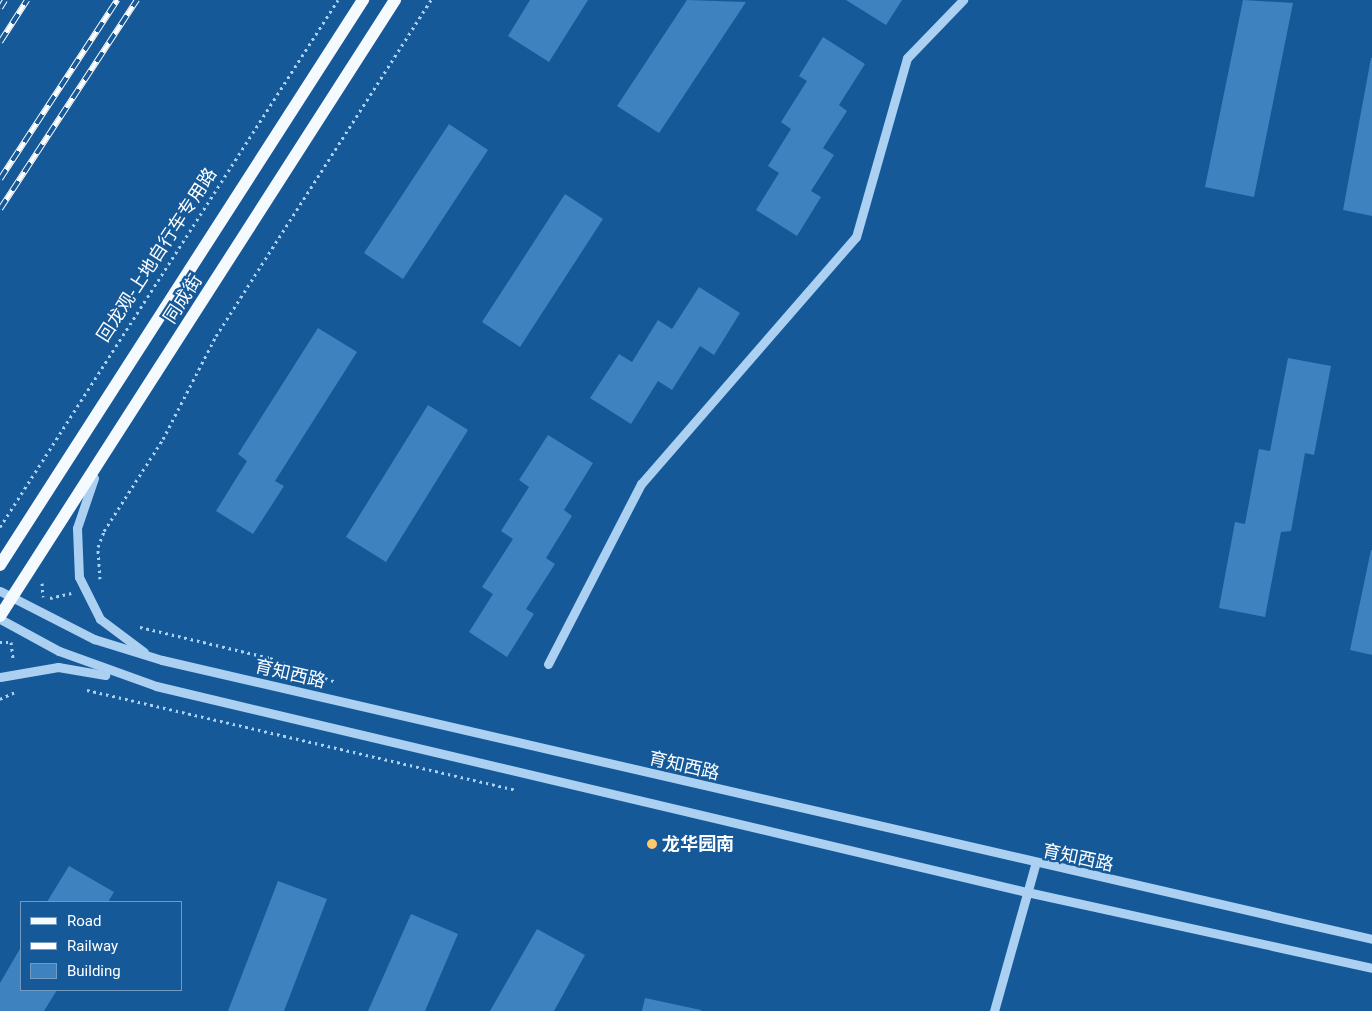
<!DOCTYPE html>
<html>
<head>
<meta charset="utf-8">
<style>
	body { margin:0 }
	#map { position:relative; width:1372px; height:1011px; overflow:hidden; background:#165999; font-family:Roboto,"Noto Sans SC",sans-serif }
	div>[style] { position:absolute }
	.building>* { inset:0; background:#3f82c0 }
	.path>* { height:3px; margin-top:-1.5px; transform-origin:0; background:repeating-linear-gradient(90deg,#abd0f2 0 2.5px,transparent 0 6.5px) }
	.minor>* { height:9px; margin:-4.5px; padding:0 4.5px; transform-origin:4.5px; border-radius:4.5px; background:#abd0f2 }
	.major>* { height:12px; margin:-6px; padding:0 6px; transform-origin:6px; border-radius:6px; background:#f5faff }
	.rail>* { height:5.5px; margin-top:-2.75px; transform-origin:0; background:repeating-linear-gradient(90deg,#165999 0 11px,#fff 0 22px); box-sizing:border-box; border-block:1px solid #fff }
	.dots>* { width:14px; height:14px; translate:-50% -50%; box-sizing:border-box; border:2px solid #165999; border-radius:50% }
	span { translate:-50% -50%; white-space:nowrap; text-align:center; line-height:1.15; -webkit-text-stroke:4.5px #165999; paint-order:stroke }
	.street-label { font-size:18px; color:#fff }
	.poi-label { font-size:18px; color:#fff; font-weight:700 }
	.left { translate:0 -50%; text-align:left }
	.legend { position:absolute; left:20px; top:901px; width:162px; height:90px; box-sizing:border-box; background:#165999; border:1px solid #739bc2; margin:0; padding:6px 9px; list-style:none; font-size:15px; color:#fff }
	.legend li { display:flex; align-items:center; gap:10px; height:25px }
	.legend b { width:25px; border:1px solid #739bc2 }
</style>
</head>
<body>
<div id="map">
	<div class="building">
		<i style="clip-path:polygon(530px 0,588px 0,549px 62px,508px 36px)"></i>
		<i style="clip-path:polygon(687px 0,746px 2px,659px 133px,617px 106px)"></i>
		<i style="clip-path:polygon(846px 0,902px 0,886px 25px)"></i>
		<i style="clip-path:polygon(1243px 0,1293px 3px,1254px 197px,1205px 187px)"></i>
		<i style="clip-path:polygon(823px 37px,865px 64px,839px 105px,847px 111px,823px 148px,834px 155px,811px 191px,821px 197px,797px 236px,756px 210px,779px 173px,768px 166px,791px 129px,781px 122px,807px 81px,799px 76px)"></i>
		<i style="clip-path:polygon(1371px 58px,1372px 58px,1372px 216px,1343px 210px)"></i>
		<i style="clip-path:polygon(449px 124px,488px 150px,403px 279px,364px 253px)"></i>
		<i style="clip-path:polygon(565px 194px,603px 219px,520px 347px,482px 322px)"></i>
		<i style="clip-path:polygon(699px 287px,740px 313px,714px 355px,700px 346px,672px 390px,658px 381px,631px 424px,590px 398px,619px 354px,632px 362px,658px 320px,672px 329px)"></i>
		<i style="clip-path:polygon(318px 328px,357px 352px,275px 481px,284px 486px,253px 534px,216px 511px,247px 461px,238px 454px)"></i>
		<i style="clip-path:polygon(1288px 358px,1331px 366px,1314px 455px,1305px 453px,1291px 531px,1281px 532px,1265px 617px,1219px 608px,1235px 522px,1245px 524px,1259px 449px,1270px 451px)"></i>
		<i style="clip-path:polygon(428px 405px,468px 430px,386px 562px,346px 537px)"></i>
		<i style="clip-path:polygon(548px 435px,593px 463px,564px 510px,572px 516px,546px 558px,555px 564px,526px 609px,534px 614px,507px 657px,469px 632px,493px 594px,482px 587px,513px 539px,501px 531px,529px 487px,519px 480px)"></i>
		<i style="clip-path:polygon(1371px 550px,1372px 550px,1372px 655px,1350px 650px)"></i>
		<i style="clip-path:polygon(69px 866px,114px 892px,108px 902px,47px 902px)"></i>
		<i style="clip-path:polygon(278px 881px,327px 899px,284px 1011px,228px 1011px)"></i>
		<i style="clip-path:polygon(411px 914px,458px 934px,425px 1011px,368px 1011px)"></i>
		<i style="clip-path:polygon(537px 929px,585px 955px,554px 1011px,490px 1011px)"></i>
		<i style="clip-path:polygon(21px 947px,21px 990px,57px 990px,44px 1011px,0 1011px,0 983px)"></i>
		<i style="clip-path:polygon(645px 998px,701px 1010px,701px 1011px,642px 1011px)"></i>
	</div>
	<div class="path">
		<i style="left:0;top:527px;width:626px;rotate:-57.33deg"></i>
		<i style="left:100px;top:579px;width:32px;rotate:-94deg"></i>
		<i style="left:98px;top:547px;width:17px;rotate:-69deg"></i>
		<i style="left:104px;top:531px;width:109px;rotate:-57.3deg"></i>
		<i style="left:163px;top:439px;width:116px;rotate:-62.8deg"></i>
		<i style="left:216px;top:336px;width:399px;rotate:-57.4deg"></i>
		<i style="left:42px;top:583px;width:14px;rotate:86deg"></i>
		<i style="left:50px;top:598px;width:22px;rotate:-13deg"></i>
		<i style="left:140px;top:627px;width:134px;rotate:13.4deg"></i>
		<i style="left:270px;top:658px;width:70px;rotate:20deg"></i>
		<i style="left:0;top:642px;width:8px"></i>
		<i style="left:11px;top:642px;width:16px;rotate:83deg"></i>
		<i style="left:87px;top:690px;width:441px;rotate:13.1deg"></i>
		<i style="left:0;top:699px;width:17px;rotate:-25deg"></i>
	</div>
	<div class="minor">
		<i style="left:94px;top:478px;width:53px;rotate:108.8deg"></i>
		<i style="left:77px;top:528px;width:49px;rotate:87.7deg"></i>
		<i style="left:79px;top:577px;width:47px;rotate:63.4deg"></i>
		<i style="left:100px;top:619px;width:55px;rotate:36.9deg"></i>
		<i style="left:0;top:591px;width:106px;rotate:27.1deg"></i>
		<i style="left:94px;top:639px;width:71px;rotate:17.2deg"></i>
		<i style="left:162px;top:660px;width:1242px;rotate:12.98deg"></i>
		<i style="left:0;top:619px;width:67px;rotate:28.5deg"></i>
		<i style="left:59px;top:651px;width:103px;rotate:19.8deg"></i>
		<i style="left:156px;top:686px;width:895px;rotate:13.31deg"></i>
		<i style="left:1027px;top:892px;width:353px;rotate:12.4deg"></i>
		<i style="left:548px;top:664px;width:203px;rotate:-62.7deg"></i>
		<i style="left:641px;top:484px;width:327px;rotate:-49deg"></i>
		<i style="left:856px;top:237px;width:186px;rotate:-74.1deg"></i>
		<i style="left:907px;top:58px;width:81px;rotate:-46deg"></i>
		<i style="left:0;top:677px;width:59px;rotate:-9.8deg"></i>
		<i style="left:58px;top:667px;width:48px;rotate:9.7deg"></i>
		<i style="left:994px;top:1011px;width:152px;rotate:-74.3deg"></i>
	</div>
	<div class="major">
		<i style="left:0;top:565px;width:672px;rotate:-57.28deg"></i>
		<i style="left:0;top:616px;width:732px;rotate:-57.33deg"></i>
	</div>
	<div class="rail">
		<i style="left:0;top:8px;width:9px;rotate:-58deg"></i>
		<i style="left:0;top:42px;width:50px;rotate:-57.3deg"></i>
		<i style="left:0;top:179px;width:214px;rotate:-56.8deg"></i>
		<i style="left:0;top:209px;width:250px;rotate:-56.8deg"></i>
	</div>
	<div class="dots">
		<i style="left:652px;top:844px;background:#ffca6b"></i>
	</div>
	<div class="street-label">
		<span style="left:157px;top:255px;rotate:-57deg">回龙观-上地自行车专用路</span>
		<span style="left:183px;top:299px;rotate:-57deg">同成街</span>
		<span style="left:290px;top:674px;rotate:13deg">育知西路</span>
		<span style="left:684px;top:766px;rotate:13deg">育知西路</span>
		<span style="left:1078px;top:858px;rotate:12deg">育知西路</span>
	</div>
	<div class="poi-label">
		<span class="left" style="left:662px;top:844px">龙华园南</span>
	</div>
	<ul class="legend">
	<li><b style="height:6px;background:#f5faff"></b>Road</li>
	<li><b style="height:6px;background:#fff"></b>Railway</li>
	<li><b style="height:14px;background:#3f82c0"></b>Building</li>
	</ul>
</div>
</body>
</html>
